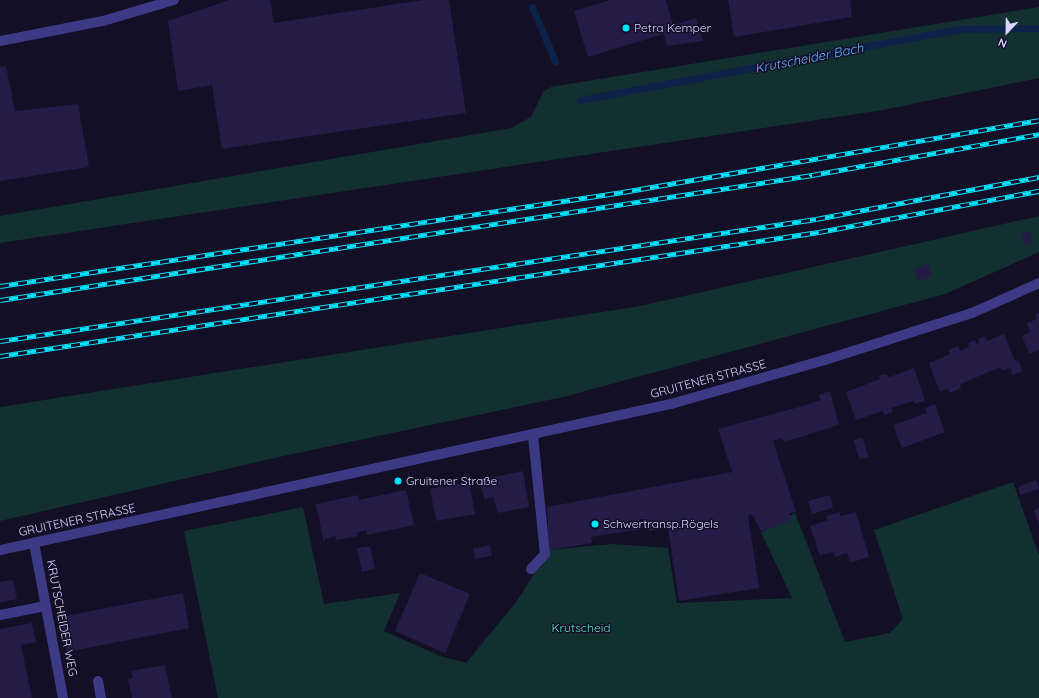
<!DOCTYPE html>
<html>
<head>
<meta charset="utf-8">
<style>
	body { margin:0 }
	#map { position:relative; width:1039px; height:698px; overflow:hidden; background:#130f26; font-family:Quicksand,sans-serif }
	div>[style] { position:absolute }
	.green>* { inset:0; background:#12302f }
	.stream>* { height:7px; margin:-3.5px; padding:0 3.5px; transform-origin:3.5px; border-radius:3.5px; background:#0c2248 }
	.building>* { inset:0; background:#241b47 }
	.service>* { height:10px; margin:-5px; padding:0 5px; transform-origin:5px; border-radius:5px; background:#3d3a85 }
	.minor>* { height:10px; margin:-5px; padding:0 5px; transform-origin:5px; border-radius:5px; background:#3d3a85 }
	.tertiary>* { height:10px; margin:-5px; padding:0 5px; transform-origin:5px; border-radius:5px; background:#3d3a85 }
	.rail>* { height:4.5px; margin-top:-2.25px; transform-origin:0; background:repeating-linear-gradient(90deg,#130f26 0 9px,#00e5ff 0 18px); box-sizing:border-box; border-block:1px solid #00e5ff }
	.dots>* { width:11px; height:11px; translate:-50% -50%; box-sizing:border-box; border:2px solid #130f26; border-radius:50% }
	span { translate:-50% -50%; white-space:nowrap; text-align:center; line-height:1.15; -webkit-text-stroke:3px #130f26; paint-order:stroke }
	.poi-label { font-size:12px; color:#d9d4ff }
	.left { translate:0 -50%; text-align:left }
	.street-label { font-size:12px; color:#d9d4ff }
	.park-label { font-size:12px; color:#5fe0c0 }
	.water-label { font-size:13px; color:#62b6ff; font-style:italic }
	.north { position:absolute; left:987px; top:12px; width:40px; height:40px; -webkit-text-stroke:3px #130f26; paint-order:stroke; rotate:202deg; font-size:11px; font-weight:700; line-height:16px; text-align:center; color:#d9d4ff }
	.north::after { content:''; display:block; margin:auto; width:14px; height:18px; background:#d9d4ff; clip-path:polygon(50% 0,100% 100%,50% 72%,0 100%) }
</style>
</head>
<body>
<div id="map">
	<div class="green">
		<i style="clip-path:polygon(1039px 7px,1039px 78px,883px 110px,0 243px,0 216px,511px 128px,531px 117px,543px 92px,551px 87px)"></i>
		<i style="clip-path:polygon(1039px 216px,1039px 252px,945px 294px,563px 397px,288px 455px,0 521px,0 407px,640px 306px)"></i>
		<i style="clip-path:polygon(1013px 482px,1039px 555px,1039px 698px,218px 698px,184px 531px,303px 507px,324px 604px,400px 593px,384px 631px,440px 656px,466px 663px,517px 601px,549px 550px,612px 544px,668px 548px,677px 603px,792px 598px,761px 532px,795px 513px,845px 642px,890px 633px,903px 619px,874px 530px)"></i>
	</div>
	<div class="stream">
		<i style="left:532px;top:7px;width:59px;rotate:66.9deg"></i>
		<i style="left:580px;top:100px;width:387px;rotate:-10.6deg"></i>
		<i style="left:960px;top:29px;width:79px;rotate:-0.7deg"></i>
	</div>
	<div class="building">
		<i style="clip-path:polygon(229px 0,270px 0,274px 23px,423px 0,449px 0,466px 113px,222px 149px,212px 85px,178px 91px,168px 21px)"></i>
		<i style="clip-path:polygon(610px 0,666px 0,673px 25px,696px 18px,703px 41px,667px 46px,664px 34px,588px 57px,574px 11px)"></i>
		<i style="clip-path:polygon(728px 0,850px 0,852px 17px,734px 37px)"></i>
		<i style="clip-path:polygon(6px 66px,15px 111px,78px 104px,89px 167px,0 181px,0 67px)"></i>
		<i style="clip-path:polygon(1030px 232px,1032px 242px,1023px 244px,1021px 234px)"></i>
		<i style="clip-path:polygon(928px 264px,932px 276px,917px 281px,914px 269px)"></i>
		<i style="clip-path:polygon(1039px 313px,1039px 350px,1029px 354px,1022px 336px,1030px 332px,1027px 323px,1037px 319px,1035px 315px)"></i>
		<i style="clip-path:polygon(1004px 334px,1015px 361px,1018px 360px,1023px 371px,1012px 375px,1010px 368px,1002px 371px,1001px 367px,960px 384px,961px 388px,950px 393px,948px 389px,940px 392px,929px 363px,950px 354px,949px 350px,958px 346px,960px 351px,969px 347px,968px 343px,975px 340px,976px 344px,979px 343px,978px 339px,985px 336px,987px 341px)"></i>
		<i style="clip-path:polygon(914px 368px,925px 401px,915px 404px,913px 401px,891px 408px,893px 412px,884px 415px,883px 411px,856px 420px,846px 392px,880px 379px,878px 376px,885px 374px,890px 377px)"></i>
		<i style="clip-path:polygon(830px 391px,839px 425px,784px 442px,782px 438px,773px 441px,796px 512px,789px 513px,792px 520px,761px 531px,752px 514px,748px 515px,759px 588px,679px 601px,668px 528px,649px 531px,646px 519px,640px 519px,642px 529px,591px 537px,592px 543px,549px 550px,547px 507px,732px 472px,718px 429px,803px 406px,821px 400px,819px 395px)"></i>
		<i style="clip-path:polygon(935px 404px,945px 432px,902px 448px,893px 425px,927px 413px,925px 408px)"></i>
		<i style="clip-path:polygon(862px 437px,869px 457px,860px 459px,853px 440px)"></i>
		<i style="clip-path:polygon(523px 471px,529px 507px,498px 513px,493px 497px,484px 499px,480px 480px)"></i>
		<i style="clip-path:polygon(1036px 480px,1039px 489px,1020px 495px,1018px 487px)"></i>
		<i style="clip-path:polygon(469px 482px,475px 514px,436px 521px,430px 489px)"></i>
		<i style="clip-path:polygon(406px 490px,414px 525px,367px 535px,366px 530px,357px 532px,358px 536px,336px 540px,335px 536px,325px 539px,324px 543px,316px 504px,358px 495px,359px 500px)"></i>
		<i style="clip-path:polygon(830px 495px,833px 508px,812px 514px,808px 501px)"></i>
		<i style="clip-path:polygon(1039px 508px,1039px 525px,1034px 510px)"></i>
		<i style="clip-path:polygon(839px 512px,841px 516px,856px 512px,869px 557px,850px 563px,847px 553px,835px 557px,833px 552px,820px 556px,810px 526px,828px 520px,826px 516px)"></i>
		<i style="clip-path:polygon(490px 545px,492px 556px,475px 559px,473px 549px)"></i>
		<i style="clip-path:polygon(370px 546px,375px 569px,362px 572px,357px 548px)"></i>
		<i style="clip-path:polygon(420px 573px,470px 594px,445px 653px,395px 631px)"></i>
		<i style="clip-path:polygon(13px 580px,17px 599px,0 603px,0 582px)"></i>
		<i style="clip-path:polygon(183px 593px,189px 628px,67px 652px,60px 617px)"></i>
		<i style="clip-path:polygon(32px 623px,36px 642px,21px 645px,32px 698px,0 698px,0 629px)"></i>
		<i style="clip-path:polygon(165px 665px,172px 698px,132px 698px,128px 679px,133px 678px,131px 671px)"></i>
	</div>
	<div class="service">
		<i style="left:0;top:41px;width:105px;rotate:-11deg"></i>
		<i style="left:103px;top:21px;width:74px;rotate:-16.5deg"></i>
		<i style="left:531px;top:569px;width:21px;rotate:-47deg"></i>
		<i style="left:545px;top:554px;width:120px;rotate:-95.8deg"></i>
		<i style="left:0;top:615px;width:46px;rotate:-11.3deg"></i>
	</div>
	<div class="minor">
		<i style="left:34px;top:543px;width:158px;rotate:79.4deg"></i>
		<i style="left:98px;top:681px;width:17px;rotate:80deg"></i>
	</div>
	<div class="tertiary">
		<i style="left:0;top:550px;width:687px;rotate:-12.28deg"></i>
		<i style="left:671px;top:404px;width:163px;rotate:-16deg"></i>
		<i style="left:828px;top:359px;width:151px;rotate:-17.7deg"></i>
		<i style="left:972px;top:313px;width:73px;rotate:-24.1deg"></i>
	</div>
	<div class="rail">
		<i style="left:0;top:286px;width:630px;rotate:-8.58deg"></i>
		<i style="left:623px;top:192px;width:422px;rotate:-9.8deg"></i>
		<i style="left:0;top:300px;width:822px;rotate:-8.75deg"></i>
		<i style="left:812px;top:175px;width:231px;rotate:-10.2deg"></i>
		<i style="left:0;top:341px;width:825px;rotate:-8.5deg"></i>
		<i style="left:816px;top:219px;width:227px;rotate:-10.7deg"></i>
		<i style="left:0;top:356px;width:828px;rotate:-8.61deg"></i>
		<i style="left:819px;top:232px;width:224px;rotate:-10.6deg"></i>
	</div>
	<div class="dots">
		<i style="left:626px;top:28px;background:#00e5ff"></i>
		<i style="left:398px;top:481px;background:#00e5ff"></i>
		<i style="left:595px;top:524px;background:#00e5ff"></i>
	</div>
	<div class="poi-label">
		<span class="left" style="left:634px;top:28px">Petra Kemper</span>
		<span class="left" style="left:406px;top:481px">Gruitener Straße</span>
		<span class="left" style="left:603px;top:524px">Schwertransp.Rögels</span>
	</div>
	<div class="street-label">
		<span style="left:708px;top:379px;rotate:-15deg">GRUITENER STRASSE</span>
		<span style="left:77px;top:520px;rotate:-12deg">GRUITENER STRASSE</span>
		<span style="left:62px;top:618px;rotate:79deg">KRUTSCHEIDER WEG</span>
	</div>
	<div class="park-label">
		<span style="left:581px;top:628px">Krutscheid</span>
	</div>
	<div class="water-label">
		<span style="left:809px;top:58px;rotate:-11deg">Krutscheider Bach</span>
	</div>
	<div class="north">N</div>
</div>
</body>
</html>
